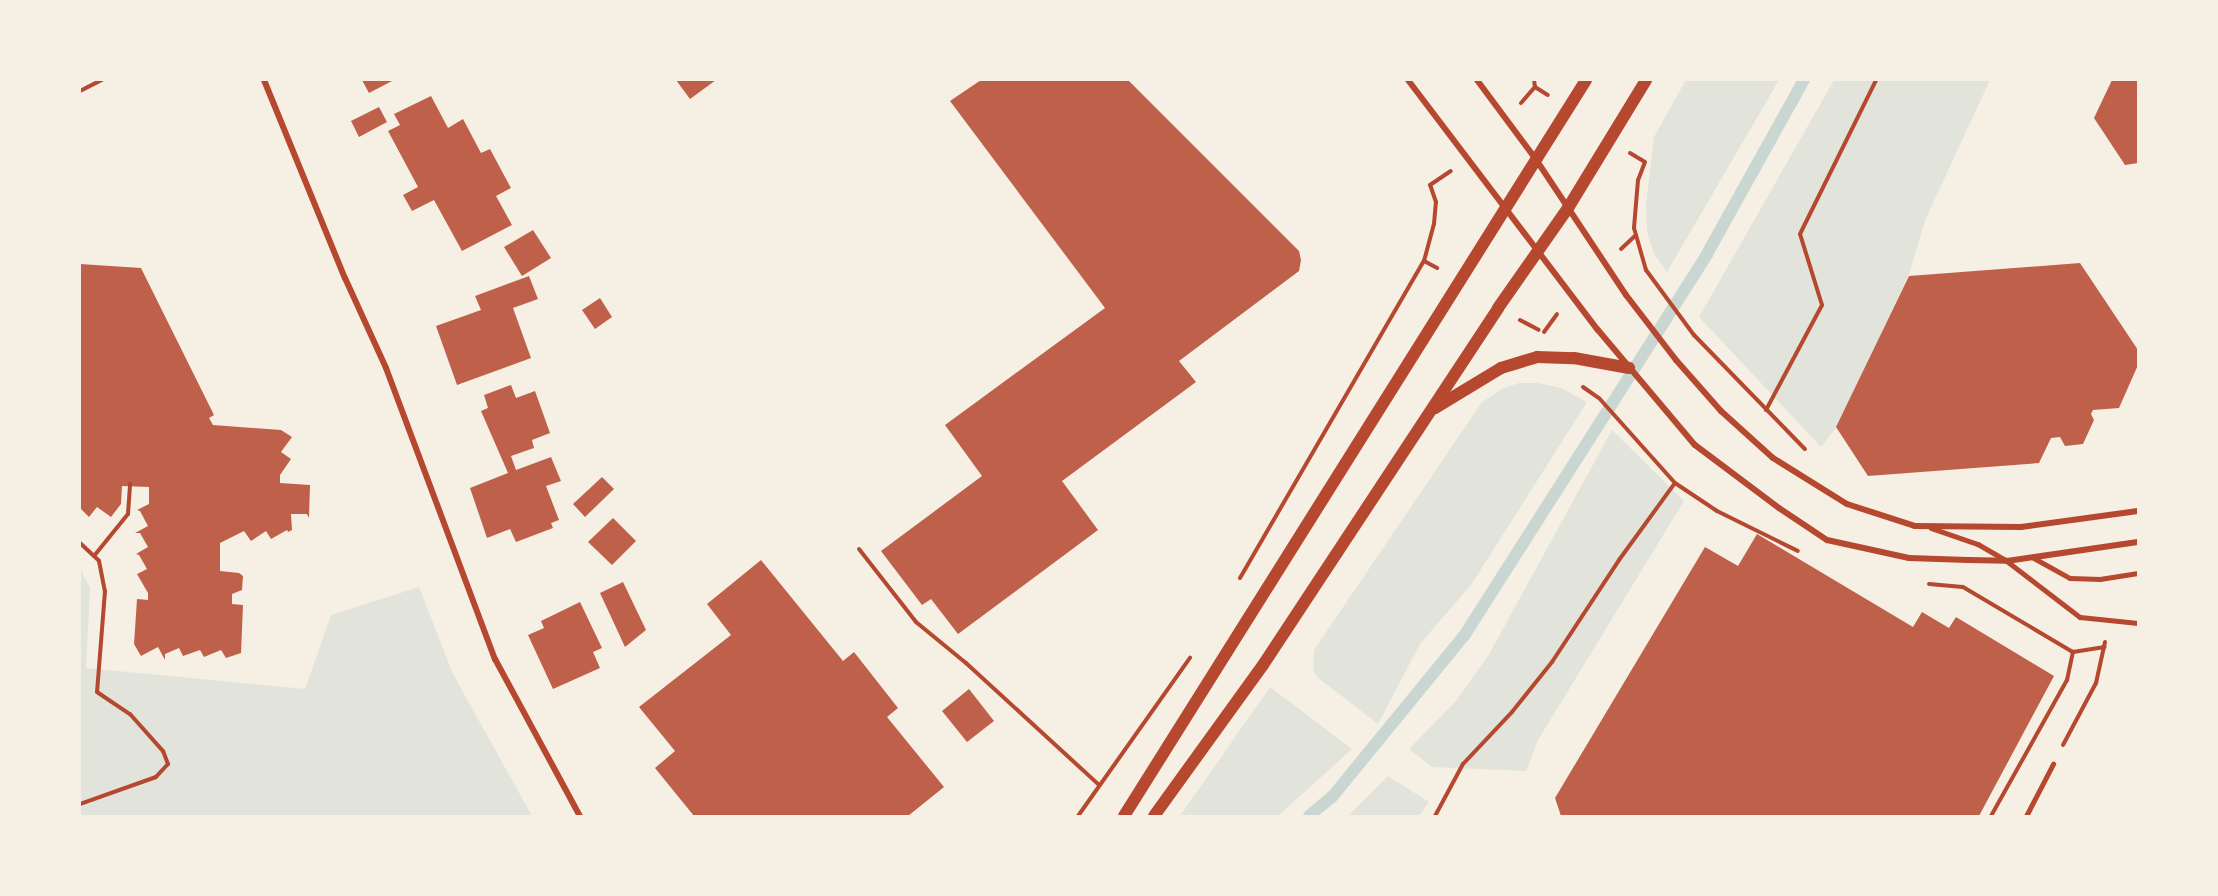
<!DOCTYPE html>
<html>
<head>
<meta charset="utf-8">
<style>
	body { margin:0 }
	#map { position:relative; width:2218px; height:896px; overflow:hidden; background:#f6efe4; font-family:Lato,sans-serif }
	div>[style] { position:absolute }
	.green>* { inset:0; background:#e2e4dc }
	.stream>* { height:12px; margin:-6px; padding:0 6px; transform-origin:6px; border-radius:6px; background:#c9d6d2 }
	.building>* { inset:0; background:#bf614a }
	.path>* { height:4px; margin:-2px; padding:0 2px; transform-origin:2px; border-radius:2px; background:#b5482f }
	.service>* { height:4.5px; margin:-2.25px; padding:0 2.25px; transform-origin:2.25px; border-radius:2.25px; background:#b5482f }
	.pedestrian>* { height:5px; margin:-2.5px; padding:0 2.5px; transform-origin:2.5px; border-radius:2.5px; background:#b5482f }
	.minor>* { height:6px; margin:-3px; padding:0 3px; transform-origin:3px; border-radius:3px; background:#b5482f }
	.secondary>* { height:12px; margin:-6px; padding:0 6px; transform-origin:6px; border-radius:6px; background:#b5482f }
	span { translate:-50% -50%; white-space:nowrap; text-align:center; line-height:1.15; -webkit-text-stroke:5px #f6efe4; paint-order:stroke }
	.frame { position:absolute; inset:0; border:81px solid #f6efe4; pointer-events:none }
</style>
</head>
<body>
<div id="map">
	<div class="green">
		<i style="clip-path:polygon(1686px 80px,1779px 80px,1667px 272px,1654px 254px,1647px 232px,1646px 204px,1654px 137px)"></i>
		<i style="clip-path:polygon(1834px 80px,1990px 80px,1926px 218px,1909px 274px,1839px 424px,1821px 447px,1699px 317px)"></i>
		<i style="clip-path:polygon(1519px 383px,1538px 383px,1561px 388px,1587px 402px,1471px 585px,1420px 644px,1378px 724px,1317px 677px,1313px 669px,1314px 650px,1482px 402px,1502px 389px)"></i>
		<i style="clip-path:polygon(1612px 430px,1684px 501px,1538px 740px,1526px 771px,1432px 767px,1409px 749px,1455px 702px,1488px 656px)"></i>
		<i style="clip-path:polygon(80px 568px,90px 588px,86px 668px,305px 689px,331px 615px,419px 587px,453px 674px,532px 816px,80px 816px)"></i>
		<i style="clip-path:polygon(1270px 687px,1352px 749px,1278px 816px,1180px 816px)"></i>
		<i style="clip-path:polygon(1388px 776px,1429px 802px,1419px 816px,1348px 816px)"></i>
	</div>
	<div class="stream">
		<i style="left:1309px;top:816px;width:30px;rotate:-40deg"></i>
		<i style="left:1332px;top:797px;width:208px;rotate:-50.7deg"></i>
		<i style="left:1464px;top:636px;width:453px;rotate:-57.5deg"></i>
		<i style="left:1707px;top:254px;width:199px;rotate:-60.9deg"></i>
	</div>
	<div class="building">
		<i style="clip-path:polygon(362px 80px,394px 80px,369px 93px)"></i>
		<i style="clip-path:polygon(676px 80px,716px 80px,690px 99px)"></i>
		<i style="clip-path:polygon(981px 80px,1128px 80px,1299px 251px,1301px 260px,1299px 271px,1179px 361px,1196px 382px,1062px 481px,1098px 530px,958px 634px,931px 599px,922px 605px,881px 551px,982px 476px,945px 425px,1105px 308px,950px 101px)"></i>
		<i style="clip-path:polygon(2112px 80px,2138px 80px,2138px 163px,2125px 165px,2094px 118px)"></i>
		<i style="clip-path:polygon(431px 96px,448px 128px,463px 119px,481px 153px,490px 149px,511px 188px,496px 196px,512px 225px,462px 251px,434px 200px,412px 211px,403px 195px,418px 187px,388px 131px,400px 125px,394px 114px)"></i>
		<i style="clip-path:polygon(379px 107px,387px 122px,359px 137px,351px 121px)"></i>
		<i style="clip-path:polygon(533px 230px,551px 258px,522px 276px,504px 247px)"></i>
		<i style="clip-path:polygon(2080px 263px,2138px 350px,2138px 365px,2119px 408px,2093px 410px,2091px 414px,2094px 420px,2083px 444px,2065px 446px,2060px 437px,2051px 438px,2039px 463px,1868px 476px,1836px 427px,1909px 276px)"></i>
		<i style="clip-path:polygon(80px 264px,141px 268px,214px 415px,209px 418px,213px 425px,281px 430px,292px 437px,281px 452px,291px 459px,280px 475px,280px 483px,310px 485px,309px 518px,307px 514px,291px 514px,292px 530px,288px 532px,287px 530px,271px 539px,266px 531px,251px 541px,244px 531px,220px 543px,220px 571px,239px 573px,243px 576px,242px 590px,232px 594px,232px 604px,243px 605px,241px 653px,226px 658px,221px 650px,204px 657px,200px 650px,183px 656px,179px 648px,165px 654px,165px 660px,158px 647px,141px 656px,134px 644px,137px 599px,148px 600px,148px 593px,137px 574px,147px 569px,139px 555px,136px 554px,148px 547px,140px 533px,135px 533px,148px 526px,140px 511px,137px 510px,149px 504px,149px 487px,122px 486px,121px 504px,111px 517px,97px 507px,89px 517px,80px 508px)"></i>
		<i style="clip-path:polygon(529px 276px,538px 299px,513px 308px,531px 358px,457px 385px,436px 326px,481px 310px,475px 296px)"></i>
		<i style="clip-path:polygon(600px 298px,612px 317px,595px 329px,582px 310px)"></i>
		<i style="clip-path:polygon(511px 385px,516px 398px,535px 391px,550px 433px,532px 440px,534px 448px,511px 456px,516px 470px,551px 457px,561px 481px,546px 486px,559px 520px,551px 523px,553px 528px,516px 542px,510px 529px,487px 538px,470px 488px,508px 473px,481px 411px,488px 408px,484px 395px)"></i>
		<i style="clip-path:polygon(602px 477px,614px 489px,585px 517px,573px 504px)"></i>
		<i style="clip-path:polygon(613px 518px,636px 541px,612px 565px,588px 542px)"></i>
		<i style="clip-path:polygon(1757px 534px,1913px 627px,1922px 612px,1949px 628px,1956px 617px,2054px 676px,1979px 816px,1561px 816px,1555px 798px,1705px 547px,1738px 566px)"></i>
		<i style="clip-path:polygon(761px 560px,843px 661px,854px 652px,898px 708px,887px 717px,944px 787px,908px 816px,694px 816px,655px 768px,675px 751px,639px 707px,731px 635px,707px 604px)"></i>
		<i style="clip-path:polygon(623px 582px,646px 630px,625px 647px,600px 593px)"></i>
		<i style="clip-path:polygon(580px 602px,602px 648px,593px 652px,600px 668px,553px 689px,528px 635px,544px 628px,541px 621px)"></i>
		<i style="clip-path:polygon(969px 689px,994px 721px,967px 742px,942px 711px)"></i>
	</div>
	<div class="path">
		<i style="left:1535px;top:87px;width:15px;rotate:32deg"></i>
		<i style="left:80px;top:91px;width:25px;rotate:-27deg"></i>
		<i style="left:1521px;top:103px;width:21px;rotate:-49deg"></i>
		<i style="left:1535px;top:87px;width:7px;rotate:-98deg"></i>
		<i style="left:1630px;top:153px;width:17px;rotate:31deg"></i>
		<i style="left:1645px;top:162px;width:19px;rotate:111deg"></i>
		<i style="left:1638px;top:180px;width:48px;rotate:94.8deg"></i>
		<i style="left:1634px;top:228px;width:44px;rotate:74.1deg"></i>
		<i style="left:1646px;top:270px;width:81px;rotate:53.6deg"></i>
		<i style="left:1694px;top:335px;width:159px;rotate:45.8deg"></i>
		<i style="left:1621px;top:249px;width:19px;rotate:-43deg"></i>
		<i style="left:1424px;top:261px;width:15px;rotate:28deg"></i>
		<i style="left:1520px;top:320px;width:21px;rotate:28deg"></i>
		<i style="left:1544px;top:332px;width:22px;rotate:-54deg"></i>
		<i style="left:1583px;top:387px;width:19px;rotate:35deg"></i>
		<i style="left:1599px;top:398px;width:114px;rotate:48.2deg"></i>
		<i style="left:1675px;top:483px;width:50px;rotate:33.7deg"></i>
		<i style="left:1717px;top:511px;width:90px;rotate:26.3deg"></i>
		<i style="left:1766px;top:410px;width:119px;rotate:-61.9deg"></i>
		<i style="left:1822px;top:305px;width:74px;rotate:-107.2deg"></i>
		<i style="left:1800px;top:234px;width:172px;rotate:-63.7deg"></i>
		<i style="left:80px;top:543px;width:26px;rotate:43deg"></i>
		<i style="left:99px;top:561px;width:31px;rotate:79deg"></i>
		<i style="left:105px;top:591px;width:101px;rotate:94.5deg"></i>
		<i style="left:97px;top:692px;width:40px;rotate:34deg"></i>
		<i style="left:130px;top:714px;width:50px;rotate:48.3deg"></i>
		<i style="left:163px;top:751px;width:14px;rotate:69deg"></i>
		<i style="left:168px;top:764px;width:18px;rotate:133deg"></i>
		<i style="left:156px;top:777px;width:81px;rotate:160.4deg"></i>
		<i style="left:859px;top:549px;width:93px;rotate:52deg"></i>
		<i style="left:916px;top:622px;width:65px;rotate:39.4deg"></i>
		<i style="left:966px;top:663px;width:180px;rotate:42.5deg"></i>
		<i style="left:94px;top:556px;width:54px;rotate:-51deg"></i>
		<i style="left:128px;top:514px;width:30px;rotate:-86deg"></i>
		<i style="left:1240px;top:578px;width:367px;rotate:-59.9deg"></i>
		<i style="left:1424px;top:261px;width:38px;rotate:-75deg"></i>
		<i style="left:1434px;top:224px;width:22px;rotate:-85deg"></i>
		<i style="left:1436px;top:202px;width:18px;rotate:-109deg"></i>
		<i style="left:1430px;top:185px;width:25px;rotate:-34deg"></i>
		<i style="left:1929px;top:584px;width:34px;rotate:5deg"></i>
		<i style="left:1963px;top:587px;width:128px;rotate:30.6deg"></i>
		<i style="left:2073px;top:652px;width:32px;rotate:-9deg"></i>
		<i style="left:2063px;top:745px;width:70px;rotate:-62deg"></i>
		<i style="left:2096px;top:683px;width:42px;rotate:-77.6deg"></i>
		<i style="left:1078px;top:816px;width:194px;rotate:-54.7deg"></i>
		<i style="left:1435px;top:816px;width:59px;rotate:-61.7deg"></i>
		<i style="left:1463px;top:764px;width:71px;rotate:-46.7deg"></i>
		<i style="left:1512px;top:712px;width:64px;rotate:-51.3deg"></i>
		<i style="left:1552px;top:662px;width:122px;rotate:-56.7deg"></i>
		<i style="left:1619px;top:560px;width:95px;rotate:-54deg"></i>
		<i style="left:1991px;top:816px;width:156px;rotate:-60.8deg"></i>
		<i style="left:2067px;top:680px;width:29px;rotate:-78deg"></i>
	</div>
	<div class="service">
		<i style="left:1931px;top:528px;width:50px;rotate:18.8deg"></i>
		<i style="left:1978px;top:544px;width:34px;rotate:30deg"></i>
		<i style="left:2007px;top:561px;width:92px;rotate:37.5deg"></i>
		<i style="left:2080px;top:617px;width:58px;rotate:5.9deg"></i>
		<i style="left:2034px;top:558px;width:41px;rotate:29.1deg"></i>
		<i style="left:2070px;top:578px;width:30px;rotate:2deg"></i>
		<i style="left:2100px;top:579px;width:38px;rotate:-9deg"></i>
	</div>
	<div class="pedestrian">
		<i style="left:2026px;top:816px;width:59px;rotate:-62.6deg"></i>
	</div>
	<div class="minor">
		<i style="left:264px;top:80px;width:214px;rotate:67.8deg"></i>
		<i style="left:345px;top:278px;width:99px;rotate:65.5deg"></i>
		<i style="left:386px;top:368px;width:311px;rotate:69.5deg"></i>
		<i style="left:495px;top:659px;width:179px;rotate:61.6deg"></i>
		<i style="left:1408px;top:80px;width:314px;rotate:52.8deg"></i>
		<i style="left:1598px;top:330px;width:150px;rotate:49.9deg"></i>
		<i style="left:1695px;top:445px;width:105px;rotate:36.9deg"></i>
		<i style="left:1779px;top:508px;width:58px;rotate:33.7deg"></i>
		<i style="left:1827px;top:540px;width:84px;rotate:12.4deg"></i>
		<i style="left:1909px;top:558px;width:59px;rotate:1.9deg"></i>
		<i style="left:1968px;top:560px;width:39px;rotate:1deg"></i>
		<i style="left:2007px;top:561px;width:132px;rotate:-8.3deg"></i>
		<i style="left:1477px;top:80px;width:97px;rotate:53.4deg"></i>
		<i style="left:1535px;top:158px;width:164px;rotate:56.4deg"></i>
		<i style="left:1626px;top:295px;width:82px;rotate:52.4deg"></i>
		<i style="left:1676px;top:360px;width:68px;rotate:48.6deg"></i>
		<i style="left:1721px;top:411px;width:70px;rotate:42.1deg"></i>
		<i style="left:1773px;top:458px;width:87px;rotate:31.9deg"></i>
		<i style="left:1847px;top:504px;width:71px;rotate:17.9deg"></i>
		<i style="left:1915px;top:526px;width:106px;rotate:0.5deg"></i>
		<i style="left:2021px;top:527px;width:118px;rotate:-7.8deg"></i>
	</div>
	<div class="secondary">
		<i style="left:1435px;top:408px;width:77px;rotate:-31.2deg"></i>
		<i style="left:1501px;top:368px;width:38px;rotate:-17deg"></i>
		<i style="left:1537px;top:357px;width:37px;rotate:2deg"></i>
		<i style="left:1574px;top:358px;width:56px;rotate:10.3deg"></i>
		<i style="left:1124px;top:816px;width:869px;rotate:-57.88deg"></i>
		<i style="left:1154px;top:816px;width:186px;rotate:-54.2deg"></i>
		<i style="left:1263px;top:665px;width:427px;rotate:-56.6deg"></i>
		<i style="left:1498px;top:308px;width:122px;rotate:-55deg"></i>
		<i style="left:1568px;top:208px;width:150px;rotate:-58.6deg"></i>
	</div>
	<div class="frame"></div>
</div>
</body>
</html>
